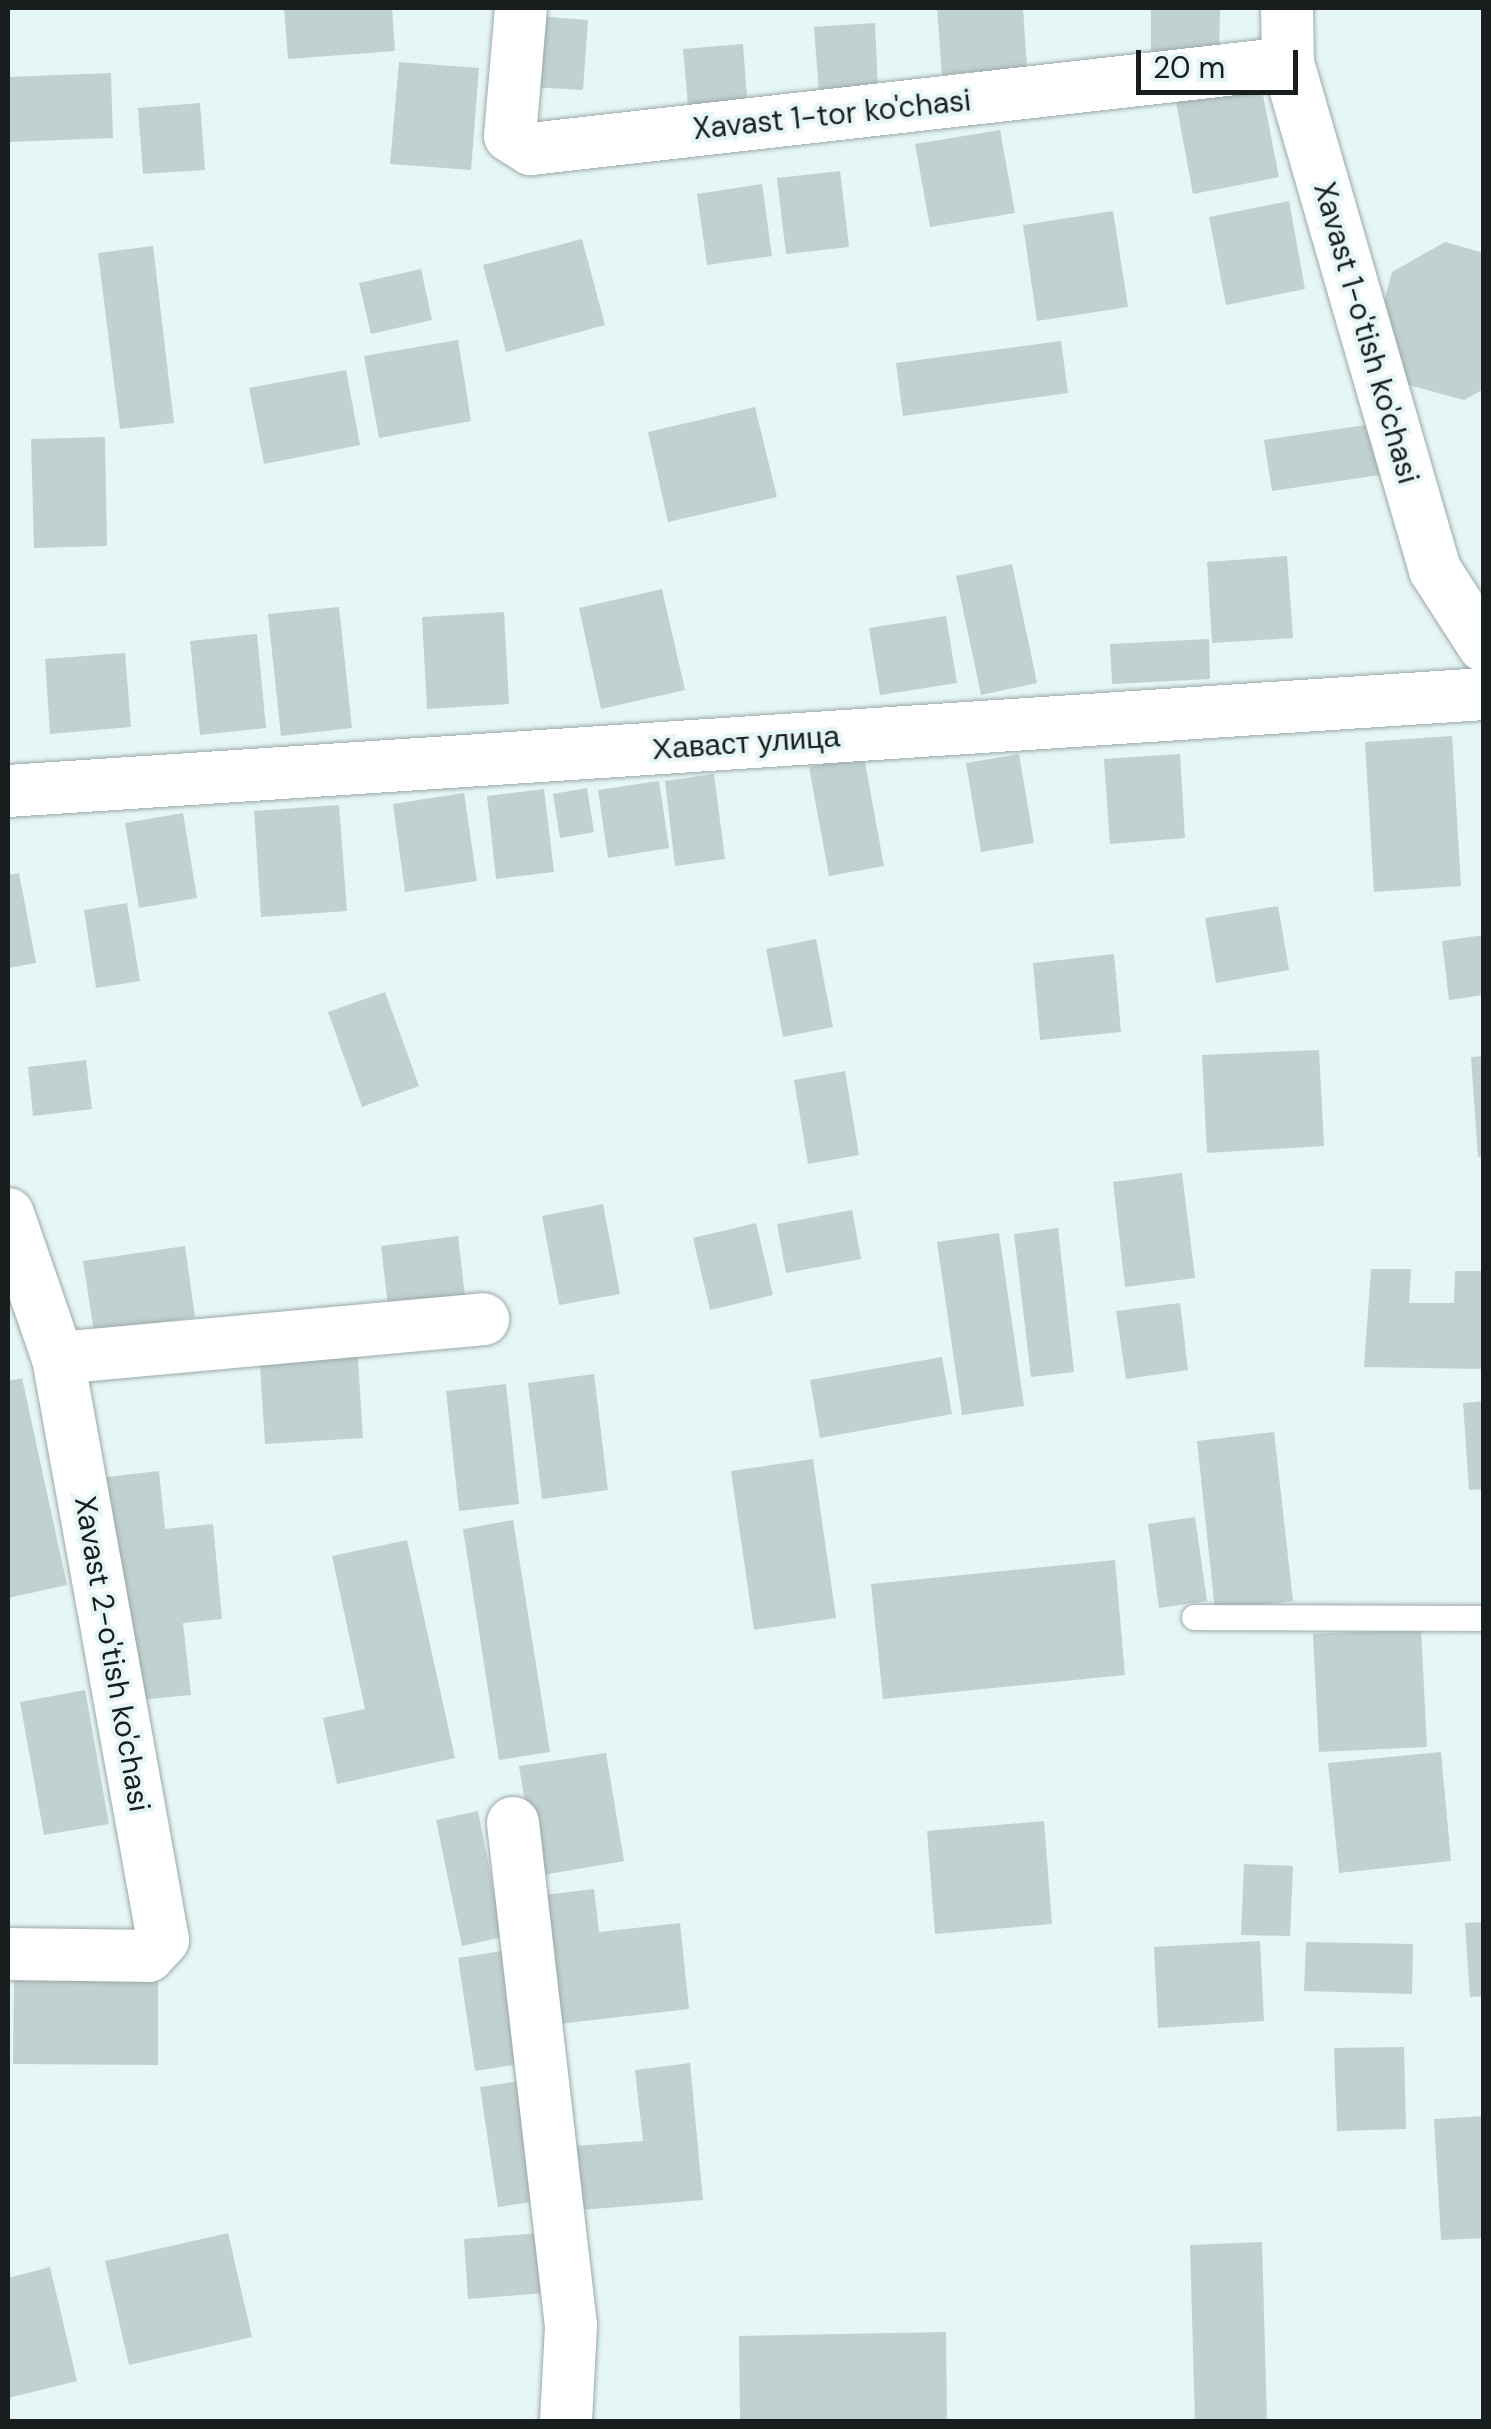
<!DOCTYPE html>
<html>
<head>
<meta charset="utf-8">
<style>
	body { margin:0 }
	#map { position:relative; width:1491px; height:2429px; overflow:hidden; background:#e6f6f6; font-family:"DM Sans",sans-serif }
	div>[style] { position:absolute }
	.building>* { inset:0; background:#c1d0d1 }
	.roads { filter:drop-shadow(0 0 2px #9aa9a9) drop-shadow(0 0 2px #9aa9a9) }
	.lane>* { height:25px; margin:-12.5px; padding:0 12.5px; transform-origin:12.5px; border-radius:12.5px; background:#fff }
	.street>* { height:52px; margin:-26px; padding:0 26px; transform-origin:26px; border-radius:26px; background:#fff }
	span { translate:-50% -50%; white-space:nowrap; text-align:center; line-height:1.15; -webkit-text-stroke:8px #e6f6f6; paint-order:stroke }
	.street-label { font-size:30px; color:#181d1d }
	.frame { position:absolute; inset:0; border:10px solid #181d1d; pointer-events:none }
	.scale { position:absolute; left:1136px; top:50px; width:162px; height:45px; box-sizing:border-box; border:5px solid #181d1d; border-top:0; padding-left:12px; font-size:30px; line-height:35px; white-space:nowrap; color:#181d1d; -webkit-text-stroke:8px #e6f6f6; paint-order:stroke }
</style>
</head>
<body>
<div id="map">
	<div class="building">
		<i style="clip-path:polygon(284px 8px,392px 8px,395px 51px,288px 59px)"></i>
		<i style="clip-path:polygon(937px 8px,1023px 8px,1027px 67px,942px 75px)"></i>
		<i style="clip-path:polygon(1151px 8px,1220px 8px,1219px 59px,1151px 59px)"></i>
		<i style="clip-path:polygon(534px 16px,588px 20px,583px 90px,530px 87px)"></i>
		<i style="clip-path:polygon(875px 23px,878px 89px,819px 93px,814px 27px)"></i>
		<i style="clip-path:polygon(743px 44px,748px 112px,689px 117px,683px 49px)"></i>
		<i style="clip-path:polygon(399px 62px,479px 68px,471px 170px,390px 164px)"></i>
		<i style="clip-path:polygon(111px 73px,113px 138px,8px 142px,8px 77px)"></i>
		<i style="clip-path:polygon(1261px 85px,1279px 177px,1193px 194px,1176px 102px)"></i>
		<i style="clip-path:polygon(200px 103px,205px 170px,143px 174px,138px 108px)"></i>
		<i style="clip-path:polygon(1000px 130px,1015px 213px,930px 227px,915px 144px)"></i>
		<i style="clip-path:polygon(840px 171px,849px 247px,786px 254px,777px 178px)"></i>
		<i style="clip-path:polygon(762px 184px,772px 256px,707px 265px,697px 194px)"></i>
		<i style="clip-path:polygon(1289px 201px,1305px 289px,1226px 305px,1209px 217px)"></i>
		<i style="clip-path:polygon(1113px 211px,1128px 307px,1037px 321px,1023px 225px)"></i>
		<i style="clip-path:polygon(582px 239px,605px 325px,506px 352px,483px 265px)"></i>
		<i style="clip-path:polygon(1445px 242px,1484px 253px,1484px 389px,1464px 400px,1405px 384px,1376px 331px,1392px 272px)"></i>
		<i style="clip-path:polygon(153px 246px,174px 423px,120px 429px,98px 253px)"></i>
		<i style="clip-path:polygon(421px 269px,432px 320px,371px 334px,359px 283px)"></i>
		<i style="clip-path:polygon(458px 340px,471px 421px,379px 438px,364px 356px)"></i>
		<i style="clip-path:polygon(1061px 341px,1068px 393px,903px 416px,896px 363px)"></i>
		<i style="clip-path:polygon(346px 370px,360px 445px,264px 464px,249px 388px)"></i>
		<i style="clip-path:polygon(755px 407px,777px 497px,668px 522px,648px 432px)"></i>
		<i style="clip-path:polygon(1372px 424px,1380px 475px,1272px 491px,1264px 440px)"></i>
		<i style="clip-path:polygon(105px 437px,107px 546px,34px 548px,31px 439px)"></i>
		<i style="clip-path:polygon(1287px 556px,1293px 638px,1212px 643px,1207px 562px)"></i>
		<i style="clip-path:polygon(1012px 564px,1037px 683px,981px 695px,956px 576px)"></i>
		<i style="clip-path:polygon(662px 589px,685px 690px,601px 709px,579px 608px)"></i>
		<i style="clip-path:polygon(339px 607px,352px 728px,281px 736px,268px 614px)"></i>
		<i style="clip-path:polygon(504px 612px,509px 704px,427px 709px,422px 617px)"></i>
		<i style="clip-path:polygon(946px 616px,957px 683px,880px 695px,869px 628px)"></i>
		<i style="clip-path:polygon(257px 634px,266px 728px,200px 735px,190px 641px)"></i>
		<i style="clip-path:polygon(1209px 639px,1210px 679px,1112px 684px,1110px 644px)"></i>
		<i style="clip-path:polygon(125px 653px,131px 727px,50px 734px,45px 659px)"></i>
		<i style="clip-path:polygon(1452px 736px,1461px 886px,1374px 892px,1365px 742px)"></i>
		<i style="clip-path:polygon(1019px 754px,1034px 843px,981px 852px,966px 763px)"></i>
		<i style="clip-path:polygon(1180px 754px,1185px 838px,1110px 844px,1104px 759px)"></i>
		<i style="clip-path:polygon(864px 757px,884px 866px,829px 876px,809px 767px)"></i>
		<i style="clip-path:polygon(714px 774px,725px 859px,675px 866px,665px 781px)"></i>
		<i style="clip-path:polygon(659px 781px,669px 848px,608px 858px,598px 790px)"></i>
		<i style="clip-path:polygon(587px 788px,594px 832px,560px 838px,553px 794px)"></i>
		<i style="clip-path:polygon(544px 789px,554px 872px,496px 879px,487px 796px)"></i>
		<i style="clip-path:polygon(464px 793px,477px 881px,405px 892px,393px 804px)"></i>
		<i style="clip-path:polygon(339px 805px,347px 911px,261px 917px,254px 811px)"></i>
		<i style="clip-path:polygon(183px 813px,197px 898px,139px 908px,125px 823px)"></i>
		<i style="clip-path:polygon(19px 873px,36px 963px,8px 968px,8px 875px)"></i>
		<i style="clip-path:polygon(127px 903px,140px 981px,96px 988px,84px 910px)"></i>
		<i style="clip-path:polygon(1278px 906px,1289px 970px,1216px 983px,1205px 918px)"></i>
		<i style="clip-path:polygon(1484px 935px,1484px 995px,1449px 1000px,1442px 941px)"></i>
		<i style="clip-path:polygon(816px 939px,833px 1027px,783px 1037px,766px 949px)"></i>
		<i style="clip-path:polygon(1114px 954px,1121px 1032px,1040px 1040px,1033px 963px)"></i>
		<i style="clip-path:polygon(385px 992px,419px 1086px,362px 1107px,328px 1012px)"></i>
		<i style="clip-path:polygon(1319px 1050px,1324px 1146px,1207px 1153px,1202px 1055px)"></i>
		<i style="clip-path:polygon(1484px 1056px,1484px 1156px,1478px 1157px,1471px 1057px)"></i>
		<i style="clip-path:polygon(86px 1060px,92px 1109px,33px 1116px,28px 1067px)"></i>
		<i style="clip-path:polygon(845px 1071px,859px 1155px,808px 1164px,794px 1080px)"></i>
		<i style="clip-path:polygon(1182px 1173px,1195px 1278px,1125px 1287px,1113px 1182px)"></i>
		<i style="clip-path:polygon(603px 1204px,620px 1294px,559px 1305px,542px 1216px)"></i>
		<i style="clip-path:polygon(852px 1210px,861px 1259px,786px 1273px,777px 1224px)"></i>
		<i style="clip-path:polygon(756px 1223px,773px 1295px,710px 1310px,693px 1238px)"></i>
		<i style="clip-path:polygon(1058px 1228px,1074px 1372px,1031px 1377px,1014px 1234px)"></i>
		<i style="clip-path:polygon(999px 1233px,1024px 1406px,962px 1415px,937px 1242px)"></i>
		<i style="clip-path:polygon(458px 1236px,466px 1305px,389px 1315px,381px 1246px)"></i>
		<i style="clip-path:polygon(185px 1246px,195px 1317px,94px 1332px,83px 1261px)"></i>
		<i style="clip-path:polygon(1371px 1269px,1411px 1269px,1409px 1303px,1454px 1303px,1455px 1271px,1484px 1271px,1484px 1369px,1364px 1367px)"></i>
		<i style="clip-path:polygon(1180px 1303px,1188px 1370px,1126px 1379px,1116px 1311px)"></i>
		<i style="clip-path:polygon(357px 1344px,363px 1438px,265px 1444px,259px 1350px)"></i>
		<i style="clip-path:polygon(942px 1357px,952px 1414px,820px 1438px,810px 1380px)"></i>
		<i style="clip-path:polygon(594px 1374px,608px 1490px,542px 1499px,528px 1383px)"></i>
		<i style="clip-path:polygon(22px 1378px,67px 1585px,8px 1598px,8px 1381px)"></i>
		<i style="clip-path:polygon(506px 1384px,519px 1504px,459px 1511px,446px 1391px)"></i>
		<i style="clip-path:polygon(1484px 1401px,1484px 1489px,1469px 1490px,1463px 1403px)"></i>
		<i style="clip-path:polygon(1274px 1432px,1293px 1601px,1215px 1610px,1197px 1441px)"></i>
		<i style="clip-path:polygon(813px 1459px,836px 1618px,754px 1630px,731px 1471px)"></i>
		<i style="clip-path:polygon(159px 1471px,165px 1529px,213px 1524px,222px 1619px,183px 1623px,191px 1695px,130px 1701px,106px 1477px)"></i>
		<i style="clip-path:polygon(1195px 1517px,1207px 1601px,1159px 1608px,1148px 1524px)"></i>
		<i style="clip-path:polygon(513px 1520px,550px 1752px,499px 1760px,463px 1529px)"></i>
		<i style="clip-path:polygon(407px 1540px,455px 1758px,337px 1784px,323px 1718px,365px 1709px,332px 1556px)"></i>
		<i style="clip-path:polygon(1115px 1560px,1125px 1675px,883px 1699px,871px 1584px)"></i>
		<i style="clip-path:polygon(1421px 1629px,1427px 1747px,1319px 1752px,1313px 1634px)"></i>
		<i style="clip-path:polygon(85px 1690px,109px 1824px,44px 1835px,20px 1702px)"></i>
		<i style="clip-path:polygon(1441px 1752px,1451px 1861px,1339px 1873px,1328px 1763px)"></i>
		<i style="clip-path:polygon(606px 1753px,624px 1861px,537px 1876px,519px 1766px)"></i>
		<i style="clip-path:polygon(478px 1811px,503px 1937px,462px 1946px,436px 1820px)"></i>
		<i style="clip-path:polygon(1044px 1821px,1052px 1924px,935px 1934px,927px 1831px)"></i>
		<i style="clip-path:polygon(1244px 1864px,1293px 1866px,1290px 1936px,1241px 1935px)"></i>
		<i style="clip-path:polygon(594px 1889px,599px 1932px,680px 1923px,689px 2009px,558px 2024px,544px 1895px)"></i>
		<i style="clip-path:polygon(1484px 1922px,1484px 1996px,1470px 1997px,1465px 1923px)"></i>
		<i style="clip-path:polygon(1260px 1941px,1264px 2021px,1158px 2028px,1154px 1947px)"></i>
		<i style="clip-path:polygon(1306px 1942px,1413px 1944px,1412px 1994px,1304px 1991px)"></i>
		<i style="clip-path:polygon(508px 1950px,525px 2063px,475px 2071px,458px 1958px)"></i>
		<i style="clip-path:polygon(158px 1979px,158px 2065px,13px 2064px,14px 1980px)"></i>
		<i style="clip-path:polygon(1404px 2047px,1406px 2129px,1337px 2131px,1334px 2048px)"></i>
		<i style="clip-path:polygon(690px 2063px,703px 2200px,581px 2210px,575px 2146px,643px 2141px,635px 2070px)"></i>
		<i style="clip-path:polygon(526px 2080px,544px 2200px,498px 2207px,480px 2087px)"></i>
		<i style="clip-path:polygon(1484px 2116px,1484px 2238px,1441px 2240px,1434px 2119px)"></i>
		<i style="clip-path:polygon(228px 2233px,252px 2337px,129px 2365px,105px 2261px)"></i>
		<i style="clip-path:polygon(540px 2233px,545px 2293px,468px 2299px,464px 2239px)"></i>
		<i style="clip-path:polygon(1262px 2242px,1267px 2422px,1195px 2422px,1190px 2245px)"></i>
		<i style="clip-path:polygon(50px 2267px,77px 2381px,8px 2398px,8px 2278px)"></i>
		<i style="clip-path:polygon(946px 2332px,947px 2422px,740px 2422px,739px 2336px)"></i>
	</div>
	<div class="roads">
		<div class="lane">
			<i style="left:1194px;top:1617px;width:290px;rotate:0.2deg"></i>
		</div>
		<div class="street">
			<i style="left:521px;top:8px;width:128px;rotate:94.9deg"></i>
			<i style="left:510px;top:136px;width:25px;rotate:32deg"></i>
			<i style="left:531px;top:149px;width:762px;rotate:-6.48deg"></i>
			<i style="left:1287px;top:8px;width:55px;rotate:89deg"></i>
			<i style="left:1288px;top:63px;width:528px;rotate:73.83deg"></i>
			<i style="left:1435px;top:570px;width:90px;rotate:57.2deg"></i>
			<i style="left:8px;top:791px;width:1479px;rotate:-3.76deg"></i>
			<i style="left:8px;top:1214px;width:152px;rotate:70.9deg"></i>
			<i style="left:58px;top:1358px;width:591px;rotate:79.77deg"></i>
			<i style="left:163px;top:1940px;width:22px;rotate:133deg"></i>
			<i style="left:148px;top:1956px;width:140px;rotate:-179.2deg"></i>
			<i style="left:58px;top:1358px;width:427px;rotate:-5.2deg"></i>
			<i style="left:513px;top:1823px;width:506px;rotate:83.42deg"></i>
			<i style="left:571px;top:2326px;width:96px;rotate:93deg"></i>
		</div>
	</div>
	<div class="street-label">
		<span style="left:832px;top:115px;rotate:-6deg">Xavast 1-tor ko'chasi</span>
		<span style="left:1366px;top:333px;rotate:74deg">Xavast 1-o'tish ko'chasi</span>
		<span style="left:746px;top:743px;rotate:-4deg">Хаваст улица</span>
		<span style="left:112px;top:1654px;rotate:80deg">Xavast 2-o'tish ko'chasi</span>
	</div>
	<div class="frame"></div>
	<div class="scale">20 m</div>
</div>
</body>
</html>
